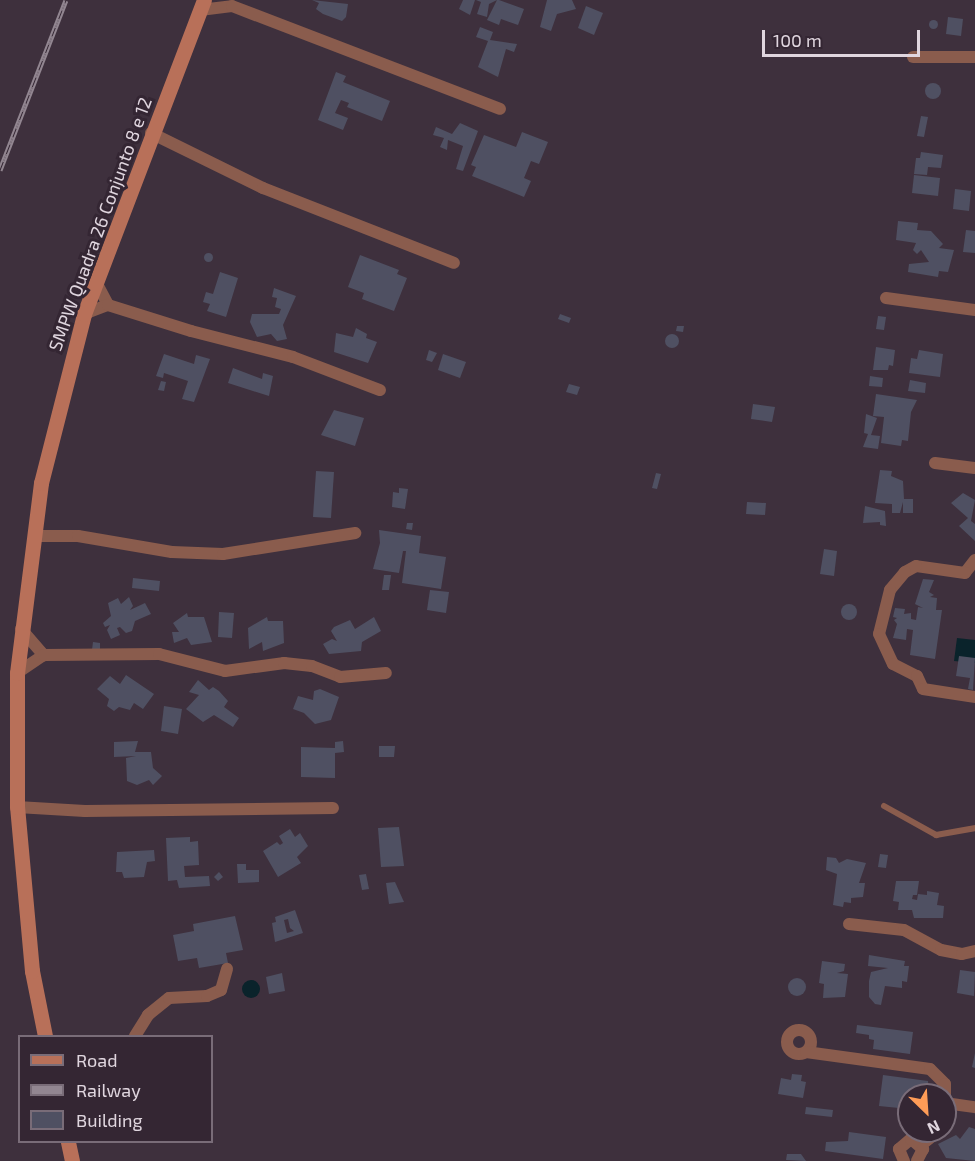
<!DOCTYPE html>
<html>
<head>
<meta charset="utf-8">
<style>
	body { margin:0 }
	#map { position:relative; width:975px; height:1161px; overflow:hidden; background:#3e303d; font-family:"Exo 2",sans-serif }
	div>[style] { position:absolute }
	.water>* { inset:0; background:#0a232b }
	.round { border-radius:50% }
	.building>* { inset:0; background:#4f5062 }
	.lane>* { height:6px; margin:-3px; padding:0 3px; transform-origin:3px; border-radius:3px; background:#8a5c4d }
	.street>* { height:12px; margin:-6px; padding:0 6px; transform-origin:6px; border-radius:6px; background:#8a5c4d }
	.street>.ring { margin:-6px; padding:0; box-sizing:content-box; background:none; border:12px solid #8a5c4d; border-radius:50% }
	.secondary>* { height:15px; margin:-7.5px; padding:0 7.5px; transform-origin:7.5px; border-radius:7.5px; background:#b87059 }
	.rail>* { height:5px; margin-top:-2.5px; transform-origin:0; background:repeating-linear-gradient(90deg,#342633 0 9px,#928691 0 18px); box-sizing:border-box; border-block:2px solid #928691 }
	span { translate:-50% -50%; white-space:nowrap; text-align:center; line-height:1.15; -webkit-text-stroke:6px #342633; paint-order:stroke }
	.street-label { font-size:18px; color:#e0d6df }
	.legend { position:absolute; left:18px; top:1035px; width:195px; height:108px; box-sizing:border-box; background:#342633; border:2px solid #796c78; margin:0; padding:8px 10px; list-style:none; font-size:18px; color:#e0d6df }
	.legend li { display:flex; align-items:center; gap:12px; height:30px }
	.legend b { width:30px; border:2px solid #796c78 }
	.north { position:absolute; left:897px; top:1083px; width:60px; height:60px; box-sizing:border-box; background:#342633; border:2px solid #796c78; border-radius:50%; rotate:155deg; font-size:16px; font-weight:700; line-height:24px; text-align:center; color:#e0d6df }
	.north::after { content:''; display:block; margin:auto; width:21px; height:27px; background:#fe9c57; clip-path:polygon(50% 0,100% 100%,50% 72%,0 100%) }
	.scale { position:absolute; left:762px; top:30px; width:158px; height:27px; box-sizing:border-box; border:3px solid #e0d6df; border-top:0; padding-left:8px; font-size:18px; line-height:21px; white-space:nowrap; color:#e0d6df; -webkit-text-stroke:4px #342633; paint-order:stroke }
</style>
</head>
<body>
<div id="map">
	<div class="water">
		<i style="clip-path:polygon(957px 638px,975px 640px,975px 663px,954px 661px)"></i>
		<i class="round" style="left:242px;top:980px;width:18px;height:18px"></i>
	</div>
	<div class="building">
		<i style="clip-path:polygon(312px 0,348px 4px,346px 17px,342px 21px,323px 14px,316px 9px,319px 3px)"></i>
		<i style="clip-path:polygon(463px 0,475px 0,470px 15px,459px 9px)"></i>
		<i style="clip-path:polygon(476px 0,499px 0,524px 9px,518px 25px,501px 19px,499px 25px,487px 20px,497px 0,489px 4px,487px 17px,477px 14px,481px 2px)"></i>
		<i style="clip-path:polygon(547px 0,572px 0,576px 9px,557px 14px,551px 31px,540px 27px)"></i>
		<i style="clip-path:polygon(586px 6px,603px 13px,594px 35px,578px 28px)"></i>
		<i style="clip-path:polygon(948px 17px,963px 19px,961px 36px,946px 34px)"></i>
		<i class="round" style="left:928.5px;top:19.5px;width:9px;height:9px"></i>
		<i style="clip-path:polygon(480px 27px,493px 32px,490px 40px,517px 44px,514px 52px,506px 49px,498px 77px,478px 67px,488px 41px,476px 37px)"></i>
		<i style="clip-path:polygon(336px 72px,346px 76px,343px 82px,390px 101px,382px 121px,347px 107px,349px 103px,341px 100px,335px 113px,348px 118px,343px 130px,318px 120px)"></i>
		<i class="round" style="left:925px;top:83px;width:16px;height:16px"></i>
		<i style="clip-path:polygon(921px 116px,928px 117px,924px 137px,917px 136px)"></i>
		<i style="clip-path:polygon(460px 123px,478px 131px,463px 171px,456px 169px,463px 146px,448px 140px,447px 150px,440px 147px,444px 138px,433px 135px,436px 127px,452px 134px)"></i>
		<i style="clip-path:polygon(522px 132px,548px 142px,539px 164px,531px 161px,524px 178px,531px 181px,524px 197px,472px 176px,476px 167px,471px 165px,484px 135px,516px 147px)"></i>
		<i style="clip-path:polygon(921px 152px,943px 155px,941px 168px,928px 167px,927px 175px,914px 174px,916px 158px,920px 158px)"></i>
		<i style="clip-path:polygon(914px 175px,940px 178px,938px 196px,912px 193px)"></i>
		<i style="clip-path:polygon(955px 189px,971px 191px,969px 211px,953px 209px)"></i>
		<i style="clip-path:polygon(898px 221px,918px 223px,917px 230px,931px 231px,943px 244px,939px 248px,954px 250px,948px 272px,939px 271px,938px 277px,908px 272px,909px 264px,929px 262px,921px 250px,917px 254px,913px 250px,916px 243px,896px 240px)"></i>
		<i style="clip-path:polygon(966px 230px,975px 231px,975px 253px,963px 252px)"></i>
		<i class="round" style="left:203.5px;top:252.5px;width:9px;height:9px"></i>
		<i style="clip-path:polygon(360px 255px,399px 270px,397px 274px,407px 278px,394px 311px,362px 299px,364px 293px,348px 287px)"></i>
		<i style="clip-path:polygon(220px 272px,238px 278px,226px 317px,207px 311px,210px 304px,203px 302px,206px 292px,213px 294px)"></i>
		<i style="clip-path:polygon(274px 288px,296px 296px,283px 325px,287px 339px,277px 341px,271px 334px,257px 337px,250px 322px,252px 314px,279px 314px,281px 309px,275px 307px,277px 298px,272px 297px)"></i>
		<i style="clip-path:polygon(560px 314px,571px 318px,569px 323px,558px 319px)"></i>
		<i style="clip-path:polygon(878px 316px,886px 317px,884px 330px,876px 329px)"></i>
		<i style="clip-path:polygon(677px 326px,684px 326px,683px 332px,676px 331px)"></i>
		<i style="clip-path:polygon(356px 328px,367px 334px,366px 338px,377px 342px,368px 363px,334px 352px,336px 333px,353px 337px)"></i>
		<i class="round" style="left:665px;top:334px;width:14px;height:14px"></i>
		<i style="clip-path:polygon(876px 347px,895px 350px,893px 366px,889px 365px,888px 370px,873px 370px)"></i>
		<i style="clip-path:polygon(429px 350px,437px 353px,432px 362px,426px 360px)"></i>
		<i style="clip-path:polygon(919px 350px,943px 354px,940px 377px,909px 373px,911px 358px,917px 359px)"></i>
		<i style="clip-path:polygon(164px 354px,194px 364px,196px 355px,210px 359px,194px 402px,182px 399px,188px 381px,164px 373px,163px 378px,156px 376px)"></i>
		<i style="clip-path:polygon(443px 354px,466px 362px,460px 378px,438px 370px)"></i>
		<i style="clip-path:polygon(233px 368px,262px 379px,263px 373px,273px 376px,269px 396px,228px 383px)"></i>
		<i style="clip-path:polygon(870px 376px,883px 378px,882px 387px,869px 386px)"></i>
		<i style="clip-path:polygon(910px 380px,926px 383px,925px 393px,908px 391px)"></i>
		<i style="clip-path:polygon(161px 381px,166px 382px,164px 391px,158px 390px)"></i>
		<i style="clip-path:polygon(569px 384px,580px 387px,577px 395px,566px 392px)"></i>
		<i style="clip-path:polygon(876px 394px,917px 400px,911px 412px,908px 441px,902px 440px,901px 446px,881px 443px,884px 417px,873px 416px)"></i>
		<i style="clip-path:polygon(753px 404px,775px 407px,772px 422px,751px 419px)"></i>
		<i style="clip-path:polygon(334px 410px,364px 418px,355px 446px,321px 435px)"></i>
		<i style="clip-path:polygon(866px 414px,877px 418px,871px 435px,880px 436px,878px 449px,863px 447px,868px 434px,864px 433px)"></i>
		<i style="clip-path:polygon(880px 470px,892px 471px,891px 476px,903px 481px,904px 499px,913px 499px,913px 513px,903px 513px,903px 502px,900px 513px,892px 513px,892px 504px,875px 503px)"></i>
		<i style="clip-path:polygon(316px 471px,334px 472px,331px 518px,313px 517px)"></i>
		<i style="clip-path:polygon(656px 473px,661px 474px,657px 489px,652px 488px)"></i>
		<i style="clip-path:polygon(399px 488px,408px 489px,405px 509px,392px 507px,393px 492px,399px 493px)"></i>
		<i style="clip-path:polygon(963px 493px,975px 500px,971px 521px,975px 524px,975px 541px,959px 526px,968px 518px,951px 503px)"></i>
		<i style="clip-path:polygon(747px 502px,766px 503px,765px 515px,746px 514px)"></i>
		<i style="clip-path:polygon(865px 506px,885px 511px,886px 526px,880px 525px,880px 522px,863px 523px)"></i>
		<i style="clip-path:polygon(407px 523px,413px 523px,412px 530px,406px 529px)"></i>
		<i style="clip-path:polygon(379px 530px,421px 536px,419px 553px,446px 557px,441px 589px,402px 583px,406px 551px,403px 551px,399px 573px,373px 569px,380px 543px)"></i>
		<i style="clip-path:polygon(824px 549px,837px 551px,834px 576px,820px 574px)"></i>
		<i style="clip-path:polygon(384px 575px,391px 575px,389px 590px,382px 590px)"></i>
		<i style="clip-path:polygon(133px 578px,160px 581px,159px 591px,132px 588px)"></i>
		<i style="clip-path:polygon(923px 579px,934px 580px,929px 592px,934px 595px,930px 597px,937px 598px,936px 610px,942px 610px,935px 659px,910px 655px,913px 630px,907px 629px,906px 640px,893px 638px,897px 624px,894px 620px,897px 618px,893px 617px,895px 608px,905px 609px,904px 614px,911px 613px,911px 619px,916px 620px,918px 607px,923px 608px,915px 604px)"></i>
		<i style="clip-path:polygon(430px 590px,449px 592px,446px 613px,427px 610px)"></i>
		<i style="clip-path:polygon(129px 597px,133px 606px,130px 610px,145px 603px,151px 614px,135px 621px,132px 631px,126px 633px,120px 627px,117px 628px,120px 635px,111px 639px,107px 630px,110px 625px,105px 627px,103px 623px,111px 616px,108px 603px,118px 598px,121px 604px)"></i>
		<i class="round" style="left:841px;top:604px;width:16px;height:16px"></i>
		<i style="clip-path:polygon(219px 612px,234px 613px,232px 638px,218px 637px)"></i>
		<i style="clip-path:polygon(187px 613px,188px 617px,204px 617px,212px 642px,191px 645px,187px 638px,174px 643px,172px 632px,179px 632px,173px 623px)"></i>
		<i style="clip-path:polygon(267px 617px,268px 621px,283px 621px,284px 643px,263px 651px,262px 642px,249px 649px,248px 628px)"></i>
		<i style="clip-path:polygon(374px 617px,381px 631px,362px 642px,361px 651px,329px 654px,323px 644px,332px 639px,337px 641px,331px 631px,334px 627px,350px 620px,355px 629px)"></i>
		<i style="clip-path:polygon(93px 642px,100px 643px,100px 650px,92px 650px)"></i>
		<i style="clip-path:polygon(959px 656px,975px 658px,973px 690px,968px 689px,970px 678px,956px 676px)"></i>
		<i style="clip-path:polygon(126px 675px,154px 694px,143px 709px,134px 703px,130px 710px,119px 707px,114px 711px,107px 706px,109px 699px,97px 689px,110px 676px,120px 684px)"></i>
		<i style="clip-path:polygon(198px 680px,209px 690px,213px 687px,219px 691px,228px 701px,224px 707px,239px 718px,233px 727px,214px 715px,203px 722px,186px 709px,199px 695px,189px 692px)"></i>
		<i style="clip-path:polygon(320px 689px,339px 697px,331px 720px,315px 724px,304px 713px,293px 709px,298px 696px,313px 700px,314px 691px)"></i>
		<i style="clip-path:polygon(164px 706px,182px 709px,178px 734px,161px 731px)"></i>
		<i style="clip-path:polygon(138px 741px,135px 752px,151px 752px,153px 768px,162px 776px,153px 785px,149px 780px,137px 785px,127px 781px,126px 758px,136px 756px,114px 757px,114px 742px)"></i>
		<i style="clip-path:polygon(343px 741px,344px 752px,335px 753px,335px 778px,301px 777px,301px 747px,335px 748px,335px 742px)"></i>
		<i style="clip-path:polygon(379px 746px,395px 746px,394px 757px,379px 757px)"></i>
		<i style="clip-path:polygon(399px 827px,404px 866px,381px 867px,378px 828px)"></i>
		<i style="clip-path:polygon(290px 829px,295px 837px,300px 833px,308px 846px,297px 857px,301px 863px,278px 877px,263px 851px,277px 842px,280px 845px,283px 843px,279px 836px)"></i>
		<i style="clip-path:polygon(190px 837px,190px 842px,198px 841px,199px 865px,184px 866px,185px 877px,209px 876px,210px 886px,179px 888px,177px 880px,168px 881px,166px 838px)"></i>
		<i style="clip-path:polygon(154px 850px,155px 861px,147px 862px,144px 877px,124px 878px,122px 872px,116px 872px,117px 852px)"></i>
		<i style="clip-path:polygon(880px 854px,888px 855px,886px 868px,878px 867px)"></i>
		<i style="clip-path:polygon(827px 857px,836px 858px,839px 863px,847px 859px,866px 863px,859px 883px,865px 883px,863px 897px,851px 898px,851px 903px,844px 902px,843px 907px,833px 905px,837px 874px,826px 870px)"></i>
		<i style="clip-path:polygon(237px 864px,246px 864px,246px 870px,259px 870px,259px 882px,238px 883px)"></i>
		<i style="clip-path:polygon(219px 872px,223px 877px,218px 881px,214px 877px)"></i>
		<i style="clip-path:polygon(366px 874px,369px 889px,362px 890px,359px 875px)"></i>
		<i style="clip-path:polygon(896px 881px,919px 881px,917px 895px,913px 895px,912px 899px,917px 900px,918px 894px,927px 895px,927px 891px,939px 893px,937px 905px,944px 906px,943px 918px,914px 918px,912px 910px,898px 910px,899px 902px,893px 901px)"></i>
		<i style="clip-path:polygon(395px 882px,404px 902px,389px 904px,386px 883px)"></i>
		<i style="clip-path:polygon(evenodd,295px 910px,303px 933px,275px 942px,272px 923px,276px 922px,275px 917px,295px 910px,288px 919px,290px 928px,294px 931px,287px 933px,284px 920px,288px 919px)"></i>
		<i style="clip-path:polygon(235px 916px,243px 950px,226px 953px,228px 963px,199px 968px,197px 958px,178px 961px,173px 935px,194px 931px,193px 924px)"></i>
		<i style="clip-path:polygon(869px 955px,905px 961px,904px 966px,909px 966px,907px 982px,902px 981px,902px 988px,885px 986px,881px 1005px,875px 1004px,869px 997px,869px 981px,871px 972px,888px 968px,868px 966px)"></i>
		<i style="clip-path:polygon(822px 961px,845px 964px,844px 971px,837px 973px,848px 974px,845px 997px,823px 998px,824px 984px,819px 983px)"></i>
		<i style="clip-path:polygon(960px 970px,975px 972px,974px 996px,957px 993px)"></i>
		<i style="clip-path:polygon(282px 973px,285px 991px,269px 994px,266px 977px)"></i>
		<i class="round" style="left:788px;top:978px;width:18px;height:18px"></i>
		<i style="clip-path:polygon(857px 1025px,913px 1032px,910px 1054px,873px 1049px,874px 1040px,869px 1039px,869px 1035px,856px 1033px)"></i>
		<i style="clip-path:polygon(975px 1053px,975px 1068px,972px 1067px)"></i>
		<i style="clip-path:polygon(792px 1074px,802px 1075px,801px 1081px,806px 1082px,803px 1098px,778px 1094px,781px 1078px,791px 1080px)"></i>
		<i style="clip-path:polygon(883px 1075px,928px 1081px,929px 1095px,909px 1095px,909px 1109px,879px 1106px)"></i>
		<i style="clip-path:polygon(806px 1107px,833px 1110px,832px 1117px,805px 1114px)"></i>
		<i style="clip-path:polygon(969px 1127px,975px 1129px,975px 1161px,946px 1158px,938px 1144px,956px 1135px,960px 1139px)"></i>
		<i style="clip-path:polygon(849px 1132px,886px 1137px,883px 1159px,825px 1151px,826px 1142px,848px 1141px)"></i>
		<i style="clip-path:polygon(787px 1154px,801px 1154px,806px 1161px,786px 1160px)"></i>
	</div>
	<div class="lane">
		<i style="left:884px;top:806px;width:60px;rotate:29.1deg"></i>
		<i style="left:936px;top:835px;width:40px;rotate:-10deg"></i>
	</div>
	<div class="street">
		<i style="left:200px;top:10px;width:32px;rotate:-7deg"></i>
		<i style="left:232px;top:6px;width:287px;rotate:21deg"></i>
		<i style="left:913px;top:57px;width:62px"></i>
		<i style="left:151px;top:133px;width:125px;rotate:26.2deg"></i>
		<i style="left:263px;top:188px;width:205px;rotate:21.4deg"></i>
		<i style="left:96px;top:282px;width:26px;rotate:62deg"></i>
		<i style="left:886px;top:298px;width:90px;rotate:7.7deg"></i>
		<i style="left:84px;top:314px;width:26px;rotate:-21deg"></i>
		<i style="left:108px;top:305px;width:87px;rotate:17.4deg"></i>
		<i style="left:191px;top:331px;width:105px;rotate:14.3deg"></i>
		<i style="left:293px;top:357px;width:93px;rotate:20.8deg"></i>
		<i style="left:935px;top:463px;width:40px;rotate:7.1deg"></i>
		<i style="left:34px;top:536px;width:44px"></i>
		<i style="left:78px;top:536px;width:95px;rotate:9.7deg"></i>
		<i style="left:172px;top:552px;width:51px;rotate:2.2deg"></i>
		<i style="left:223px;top:554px;width:134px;rotate:-9deg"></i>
		<i style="left:975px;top:560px;width:16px;rotate:128deg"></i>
		<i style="left:965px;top:573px;width:49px;rotate:-171.9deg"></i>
		<i style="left:916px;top:566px;width:13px;rotate:151deg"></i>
		<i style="left:905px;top:572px;width:23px;rotate:130deg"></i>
		<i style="left:890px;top:590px;width:45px;rotate:104deg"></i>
		<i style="left:879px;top:634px;width:33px;rotate:65deg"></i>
		<i style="left:893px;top:664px;width:27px;rotate:27deg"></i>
		<i style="left:917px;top:676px;width:14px;rotate:65deg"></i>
		<i style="left:923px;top:689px;width:53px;rotate:8.7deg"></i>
		<i style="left:21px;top:629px;width:35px;rotate:49deg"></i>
		<i style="left:17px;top:673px;width:32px;rotate:-34deg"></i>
		<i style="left:44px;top:655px;width:115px;rotate:-0.5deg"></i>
		<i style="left:159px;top:654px;width:68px;rotate:14.4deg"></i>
		<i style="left:225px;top:671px;width:60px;rotate:-7.7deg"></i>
		<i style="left:284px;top:663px;width:28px;rotate:6deg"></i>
		<i style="left:312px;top:666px;width:30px;rotate:21deg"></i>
		<i style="left:340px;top:677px;width:46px;rotate:-5deg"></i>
		<i style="left:17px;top:807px;width:68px;rotate:3.4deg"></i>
		<i style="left:85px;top:811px;width:248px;rotate:-0.7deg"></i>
		<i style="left:849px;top:924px;width:55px;rotate:6.2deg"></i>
		<i style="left:904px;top:930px;width:42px;rotate:28.4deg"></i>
		<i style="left:941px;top:950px;width:21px;rotate:11deg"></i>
		<i style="left:962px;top:954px;width:13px;rotate:-13deg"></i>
		<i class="ring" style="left:787px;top:1030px;width:12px;height:12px"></i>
		<i style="left:135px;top:1036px;width:25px;rotate:-58deg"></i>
		<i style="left:148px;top:1015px;width:27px;rotate:-39deg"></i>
		<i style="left:169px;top:998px;width:38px;rotate:-3deg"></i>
		<i style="left:207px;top:996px;width:15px;rotate:-23deg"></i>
		<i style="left:221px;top:990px;width:22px;rotate:-74deg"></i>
		<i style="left:806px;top:1052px;width:125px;rotate:7.8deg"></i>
		<i style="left:930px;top:1069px;width:21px;rotate:45deg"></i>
		<i style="left:945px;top:1084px;width:17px;rotate:90deg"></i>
		<i style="left:945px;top:1103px;width:30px;rotate:8deg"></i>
		<i style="left:921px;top:1145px;width:23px;rotate:-38deg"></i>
		<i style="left:904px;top:1161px;width:13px;rotate:-113deg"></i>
		<i style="left:899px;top:1149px;width:16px;rotate:-40deg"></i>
		<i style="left:911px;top:1139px;width:16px;rotate:40deg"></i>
		<i style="left:923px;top:1149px;width:13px;rotate:117deg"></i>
	</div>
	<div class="secondary">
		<i style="left:45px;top:1036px;width:66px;rotate:-101.3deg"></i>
		<i style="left:32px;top:971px;width:165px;rotate:-95.2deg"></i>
		<i style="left:17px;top:807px;width:134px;rotate:-90deg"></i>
		<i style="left:17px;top:673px;width:192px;rotate:-82.8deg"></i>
		<i style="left:41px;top:483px;width:174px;rotate:-75.7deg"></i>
		<i style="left:84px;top:314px;width:336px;rotate:-69.1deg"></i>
		<i style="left:68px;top:1142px;width:19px;rotate:78deg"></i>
	</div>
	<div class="rail">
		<i style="left:0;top:170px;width:182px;rotate:-68.8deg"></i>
	</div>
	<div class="street-label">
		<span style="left:100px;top:224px;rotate:-70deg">SMPW Quadra 26 Conjunto 8 e 12</span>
	</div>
	<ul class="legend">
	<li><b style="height:8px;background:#b87059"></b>Road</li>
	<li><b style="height:8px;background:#928691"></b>Railway</li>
	<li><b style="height:16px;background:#4f5062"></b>Building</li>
	</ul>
	<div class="north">N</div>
	<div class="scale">100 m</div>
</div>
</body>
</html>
